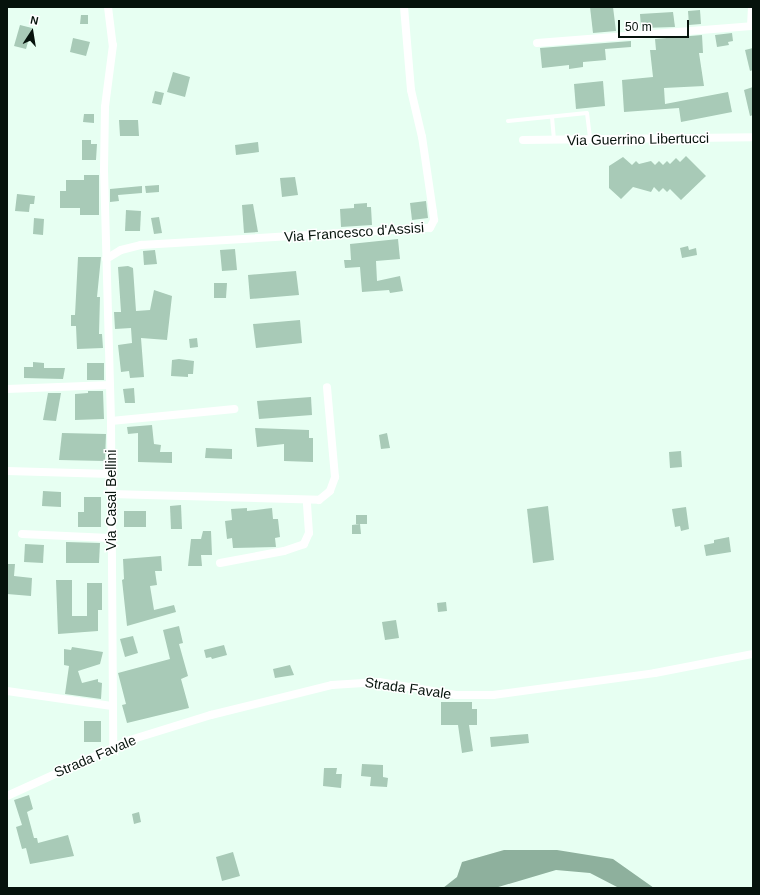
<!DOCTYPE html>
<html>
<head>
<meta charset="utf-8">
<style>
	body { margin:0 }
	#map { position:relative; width:760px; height:895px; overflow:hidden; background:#e7fff2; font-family:Helvetica,sans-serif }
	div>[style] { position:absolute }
	.water>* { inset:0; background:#8eb09d }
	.building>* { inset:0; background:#a8cab7 }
	.service>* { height:4px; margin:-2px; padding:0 2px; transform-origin:2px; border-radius:2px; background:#fff }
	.minor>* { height:8px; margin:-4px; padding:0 4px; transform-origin:4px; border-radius:4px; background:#fff }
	span { translate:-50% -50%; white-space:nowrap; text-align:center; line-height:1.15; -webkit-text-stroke:3px #fff; paint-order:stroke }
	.street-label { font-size:14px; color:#06130c }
	.frame { position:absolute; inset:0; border:8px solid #06130c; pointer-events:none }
	.north { position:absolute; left:12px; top:12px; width:40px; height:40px; -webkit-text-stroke:3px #fff; paint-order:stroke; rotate:12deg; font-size:11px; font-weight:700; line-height:16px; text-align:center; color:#06130c }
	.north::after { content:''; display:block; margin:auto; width:14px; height:18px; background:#06130c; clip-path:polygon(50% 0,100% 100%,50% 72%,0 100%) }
	.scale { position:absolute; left:618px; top:20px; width:71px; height:18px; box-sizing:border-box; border:2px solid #06130c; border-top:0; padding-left:5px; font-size:12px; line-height:14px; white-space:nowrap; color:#06130c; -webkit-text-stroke:3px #fff; paint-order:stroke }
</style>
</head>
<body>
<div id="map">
	<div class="water">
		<i style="clip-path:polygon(504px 850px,557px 850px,613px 859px,654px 888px,619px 888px,590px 873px,556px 870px,495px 888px,443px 888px,457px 877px,462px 862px)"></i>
	</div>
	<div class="building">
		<i style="clip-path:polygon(590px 7px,613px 7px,616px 31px,593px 33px)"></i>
		<i style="clip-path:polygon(700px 10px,701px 24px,689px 25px,688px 11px)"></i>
		<i style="clip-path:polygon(673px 12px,675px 27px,641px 28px,640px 14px)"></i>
		<i style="clip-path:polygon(81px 15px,88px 15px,88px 24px,80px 24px)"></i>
		<i style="clip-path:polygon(20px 25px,32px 28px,26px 49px,14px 46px)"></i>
		<i style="clip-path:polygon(732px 33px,733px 41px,728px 42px,729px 45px,717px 47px,715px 35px)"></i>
		<i style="clip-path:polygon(702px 35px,703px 53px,699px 53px,704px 86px,664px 88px,665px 104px,728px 92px,732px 112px,681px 122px,679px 108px,624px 112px,622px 80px,653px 77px,650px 50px,656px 50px,655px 39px)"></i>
		<i style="clip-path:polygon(73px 38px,90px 42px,86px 56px,70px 52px)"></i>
		<i style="clip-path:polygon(631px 41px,631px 47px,605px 49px,606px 60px,583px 62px,583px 67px,569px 69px,569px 65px,542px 68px,540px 48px)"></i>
		<i style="clip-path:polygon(753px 48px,753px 70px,750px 71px,745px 50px)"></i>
		<i style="clip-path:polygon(173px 72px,190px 77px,185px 97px,167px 92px)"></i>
		<i style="clip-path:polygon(603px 81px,605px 106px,576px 109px,574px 84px)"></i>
		<i style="clip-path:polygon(753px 87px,753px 115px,750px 116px,744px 90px)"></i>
		<i style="clip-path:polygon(155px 91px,164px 93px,161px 105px,152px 103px)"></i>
		<i style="clip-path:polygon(84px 114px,94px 114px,94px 123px,83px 122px)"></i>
		<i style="clip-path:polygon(119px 120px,138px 120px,139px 136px,120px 136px)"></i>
		<i style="clip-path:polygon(82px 140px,91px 140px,91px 144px,97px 144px,96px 160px,82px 160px)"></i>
		<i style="clip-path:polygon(258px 142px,259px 152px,236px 155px,235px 145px)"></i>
		<i style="clip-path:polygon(686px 156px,706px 176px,681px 200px,670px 189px,667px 192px,663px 188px,659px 192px,654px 187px,651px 192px,633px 187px,621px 199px,609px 188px,609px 166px,623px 157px,632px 165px,636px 161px,639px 164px,651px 161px,655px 165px,659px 161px,663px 165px,667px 161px,670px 164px,676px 158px,680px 162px)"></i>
		<i style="clip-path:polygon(84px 175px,99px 175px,99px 215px,80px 215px,80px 208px,60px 208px,60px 191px,66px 191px,66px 180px,84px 180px)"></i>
		<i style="clip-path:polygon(295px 177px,298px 195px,282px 197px,280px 178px)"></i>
		<i style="clip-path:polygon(159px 185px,159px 192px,146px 193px,145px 186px)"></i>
		<i style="clip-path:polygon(142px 186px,142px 193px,118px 195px,119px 201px,110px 202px,110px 189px)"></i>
		<i style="clip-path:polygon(17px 194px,35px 196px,34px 204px,30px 204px,29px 212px,15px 211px)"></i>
		<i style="clip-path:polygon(426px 201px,428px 218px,412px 220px,410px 203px)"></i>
		<i style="clip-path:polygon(367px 203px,367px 207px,371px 207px,372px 225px,341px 227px,340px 209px,354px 208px,354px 204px)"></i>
		<i style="clip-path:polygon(253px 204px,258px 232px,244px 233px,242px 205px)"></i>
		<i style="clip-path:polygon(126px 210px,141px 211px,140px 231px,125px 231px)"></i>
		<i style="clip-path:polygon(159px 217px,162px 233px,154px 234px,151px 218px)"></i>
		<i style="clip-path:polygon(34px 218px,44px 219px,43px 235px,33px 234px)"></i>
		<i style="clip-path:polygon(398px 239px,400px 259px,376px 261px,377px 281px,400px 276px,403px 291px,390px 293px,389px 290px,362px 292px,360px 267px,345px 268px,344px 260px,351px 260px,350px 244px)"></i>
		<i style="clip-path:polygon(688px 246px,689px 250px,696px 248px,697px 255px,682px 258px,680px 248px)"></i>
		<i style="clip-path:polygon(235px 249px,237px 270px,222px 271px,220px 250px)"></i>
		<i style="clip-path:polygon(155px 250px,157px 264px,144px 265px,143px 251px)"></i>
		<i style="clip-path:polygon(78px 257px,101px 257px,97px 297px,100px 297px,99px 334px,102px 334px,103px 348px,77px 349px,76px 326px,71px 326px,71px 315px,75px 315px)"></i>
		<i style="clip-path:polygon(128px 266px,133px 268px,136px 311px,150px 310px,154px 290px,172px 296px,167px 340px,141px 338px,144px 377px,130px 378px,129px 371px,121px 372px,118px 345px,132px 343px,131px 328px,115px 329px,114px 312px,121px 312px,118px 267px)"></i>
		<i style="clip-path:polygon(296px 271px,299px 295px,250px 299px,248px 275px)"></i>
		<i style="clip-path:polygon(214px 283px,227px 283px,226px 298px,214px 298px)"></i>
		<i style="clip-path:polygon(300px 320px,302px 343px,256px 348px,253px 324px)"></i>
		<i style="clip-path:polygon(197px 338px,198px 347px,190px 348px,189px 339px)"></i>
		<i style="clip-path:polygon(179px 359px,194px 361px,193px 374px,188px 374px,188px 377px,171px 376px,172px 360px)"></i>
		<i style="clip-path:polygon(33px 362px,44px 363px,44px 368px,65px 368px,63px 379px,24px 378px,24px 367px,33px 367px)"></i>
		<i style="clip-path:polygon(87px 363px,104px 363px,104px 380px,87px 380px)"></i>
		<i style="clip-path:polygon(134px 388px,135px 403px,125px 403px,123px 389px)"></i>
		<i style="clip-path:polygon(88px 391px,103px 391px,104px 419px,75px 420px,75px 394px,88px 393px)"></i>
		<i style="clip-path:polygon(48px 393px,61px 393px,56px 421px,43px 420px)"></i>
		<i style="clip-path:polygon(311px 397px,312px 415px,259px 419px,257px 401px)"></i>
		<i style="clip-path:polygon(152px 425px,154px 444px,161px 445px,160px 452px,172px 452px,172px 463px,138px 462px,138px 433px,128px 434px,127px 427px)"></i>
		<i style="clip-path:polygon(255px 428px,309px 430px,309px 438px,313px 438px,313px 462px,284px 461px,284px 444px,257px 447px)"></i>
		<i style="clip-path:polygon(62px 433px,106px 434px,105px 461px,59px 460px)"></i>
		<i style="clip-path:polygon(387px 433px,390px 448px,381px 449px,379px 435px)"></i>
		<i style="clip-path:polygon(206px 448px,232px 449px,232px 459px,205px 458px)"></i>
		<i style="clip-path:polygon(681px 451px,682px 467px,670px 468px,669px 452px)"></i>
		<i style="clip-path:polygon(43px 491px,61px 492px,61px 507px,42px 506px)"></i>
		<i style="clip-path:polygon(84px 497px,101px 497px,101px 527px,78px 527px,78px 512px,84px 512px)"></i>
		<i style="clip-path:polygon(181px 505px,182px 529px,171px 529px,170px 506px)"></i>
		<i style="clip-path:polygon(548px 506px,554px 560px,533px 563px,527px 509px)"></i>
		<i style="clip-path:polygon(686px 507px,689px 529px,681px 531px,680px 526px,675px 527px,672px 509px)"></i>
		<i style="clip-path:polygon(247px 508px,247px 511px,272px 508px,273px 519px,278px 519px,280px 537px,275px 538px,276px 547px,233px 548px,232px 538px,227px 539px,225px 521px,232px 520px,231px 509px)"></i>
		<i style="clip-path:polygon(124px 511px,146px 511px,146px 527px,124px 527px)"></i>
		<i style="clip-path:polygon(356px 515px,367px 515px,367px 524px,356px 524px)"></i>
		<i style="clip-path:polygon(360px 524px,361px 534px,352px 534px,352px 525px)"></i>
		<i style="clip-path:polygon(203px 531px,211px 531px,212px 555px,201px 555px,202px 566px,188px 566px,191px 539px,201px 539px)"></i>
		<i style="clip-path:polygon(729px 537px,731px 552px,706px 556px,704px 545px,714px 543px,714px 540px)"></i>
		<i style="clip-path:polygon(66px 542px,100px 543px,99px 563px,66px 563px)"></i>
		<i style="clip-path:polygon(25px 544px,44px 545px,43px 563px,24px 562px)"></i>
		<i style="clip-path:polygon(161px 556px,162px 571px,155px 571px,157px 585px,150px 586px,154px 610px,174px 605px,176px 612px,127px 626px,122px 580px,124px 579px,123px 559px)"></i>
		<i style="clip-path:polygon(7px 564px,15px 564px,14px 576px,32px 578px,31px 596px,7px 594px)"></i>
		<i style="clip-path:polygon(56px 580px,72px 580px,72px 616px,87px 616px,87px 583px,102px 583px,102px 610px,98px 610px,98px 631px,58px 634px)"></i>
		<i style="clip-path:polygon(446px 602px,447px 611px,438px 612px,437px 603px)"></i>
		<i style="clip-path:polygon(396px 620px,399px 638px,385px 640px,382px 622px)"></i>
		<i style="clip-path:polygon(179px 626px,183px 643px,179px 644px,188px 676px,181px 679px,189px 708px,127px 723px,122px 705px,126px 704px,118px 673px,170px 659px,163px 630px)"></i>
		<i style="clip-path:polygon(133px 636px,138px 653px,125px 657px,120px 639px)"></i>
		<i style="clip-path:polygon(224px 645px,227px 655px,212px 659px,211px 657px,206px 658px,204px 650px)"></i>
		<i style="clip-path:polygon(72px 647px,103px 652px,100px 664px,78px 671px,82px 683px,98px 679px,98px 682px,102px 683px,101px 699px,65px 694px,69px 666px,64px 665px,64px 649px,71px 650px)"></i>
		<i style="clip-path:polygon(290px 665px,294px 675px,275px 678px,273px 669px)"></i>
		<i style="clip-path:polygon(441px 702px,472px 702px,472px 709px,477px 709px,477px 725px,469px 725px,473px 751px,462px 753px,458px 725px,441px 725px)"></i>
		<i style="clip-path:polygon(84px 721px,101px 721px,101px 742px,84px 742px)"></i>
		<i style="clip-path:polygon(528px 734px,529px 743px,491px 747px,490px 737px)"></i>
		<i style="clip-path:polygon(362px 764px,383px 765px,383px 777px,388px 778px,387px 787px,370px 786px,371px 777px,361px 776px)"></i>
		<i style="clip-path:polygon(324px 768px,337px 768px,336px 774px,342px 774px,341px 788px,323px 786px)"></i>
		<i style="clip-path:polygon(29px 795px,33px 809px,27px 812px,34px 838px,37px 838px,38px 843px,68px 835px,74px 856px,30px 864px,26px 848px,22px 849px,16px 827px,22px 825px,14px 800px)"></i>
		<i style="clip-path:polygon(139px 812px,141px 822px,134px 824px,132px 814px)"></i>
		<i style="clip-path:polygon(233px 852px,240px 876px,222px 881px,216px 857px)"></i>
	</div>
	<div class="service">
		<i style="left:552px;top:117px;width:23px;rotate:85deg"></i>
		<i style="left:508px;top:121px;width:79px;rotate:-5.8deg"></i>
		<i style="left:587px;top:113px;width:26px;rotate:83deg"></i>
	</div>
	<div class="minor">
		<i style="left:108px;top:7px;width:38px;rotate:83deg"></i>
		<i style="left:113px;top:45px;width:63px;rotate:97.4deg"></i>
		<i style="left:105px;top:107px;width:63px;rotate:90.9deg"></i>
		<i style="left:104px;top:170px;width:251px;rotate:88.4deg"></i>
		<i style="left:111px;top:421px;width:325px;rotate:89.6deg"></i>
		<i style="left:537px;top:43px;width:215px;rotate:-4.5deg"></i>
		<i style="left:751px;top:26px;width:19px;rotate:-87deg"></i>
		<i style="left:523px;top:140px;width:230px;rotate:-0.7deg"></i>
		<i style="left:106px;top:259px;width:17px;rotate:-31deg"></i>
		<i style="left:121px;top:250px;width:21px;rotate:-14deg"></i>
		<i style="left:141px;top:245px;width:289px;rotate:-3.4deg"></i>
		<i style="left:430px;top:228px;width:9px;rotate:-63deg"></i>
		<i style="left:434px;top:220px;width:8px;rotate:-97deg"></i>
		<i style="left:433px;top:212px;width:76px;rotate:-98.3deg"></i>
		<i style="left:422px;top:137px;width:48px;rotate:-103.2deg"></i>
		<i style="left:411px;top:90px;width:83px;rotate:-94.8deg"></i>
		<i style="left:7px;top:389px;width:103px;rotate:-2.2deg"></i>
		<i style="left:111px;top:421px;width:124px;rotate:-5.6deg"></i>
		<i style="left:7px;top:471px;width:104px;rotate:1.7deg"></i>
		<i style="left:110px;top:494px;width:209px;rotate:1.6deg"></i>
		<i style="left:319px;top:500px;width:14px;rotate:-39deg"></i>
		<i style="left:330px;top:491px;width:15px;rotate:-70deg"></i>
		<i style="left:335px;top:477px;width:90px;rotate:-95.1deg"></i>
		<i style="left:22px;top:534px;width:88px;rotate:2.6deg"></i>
		<i style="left:220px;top:563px;width:65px;rotate:-10.6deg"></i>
		<i style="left:284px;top:551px;width:21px;rotate:-19deg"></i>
		<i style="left:304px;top:544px;width:12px;rotate:-66deg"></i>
		<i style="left:309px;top:533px;width:32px;rotate:-94deg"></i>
		<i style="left:7px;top:691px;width:106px;rotate:8.1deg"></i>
		<i style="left:7px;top:796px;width:135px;rotate:-24.5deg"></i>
		<i style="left:130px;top:740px;width:85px;rotate:-17.2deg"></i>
		<i style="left:211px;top:715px;width:125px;rotate:-13.9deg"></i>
		<i style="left:332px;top:685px;width:47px;rotate:-3.7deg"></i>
		<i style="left:379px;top:682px;width:78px;rotate:9.6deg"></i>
		<i style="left:456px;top:695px;width:37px"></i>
		<i style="left:493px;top:695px;width:163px;rotate:-7.7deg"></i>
		<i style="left:655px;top:673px;width:100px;rotate:-11deg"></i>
	</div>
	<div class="street-label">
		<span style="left:638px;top:139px;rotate:-1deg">Via Guerrino Libertucci</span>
		<span style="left:354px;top:232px;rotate:-4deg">Via Francesco d'Assisi</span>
		<span style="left:111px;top:500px;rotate:-90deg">Via Casal Bellini</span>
		<span style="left:408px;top:688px;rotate:8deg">Strada Favale</span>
		<span style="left:95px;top:756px;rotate:-23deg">Strada Favale</span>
	</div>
	<div class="frame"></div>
	<div class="north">N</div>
	<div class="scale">50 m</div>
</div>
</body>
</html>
